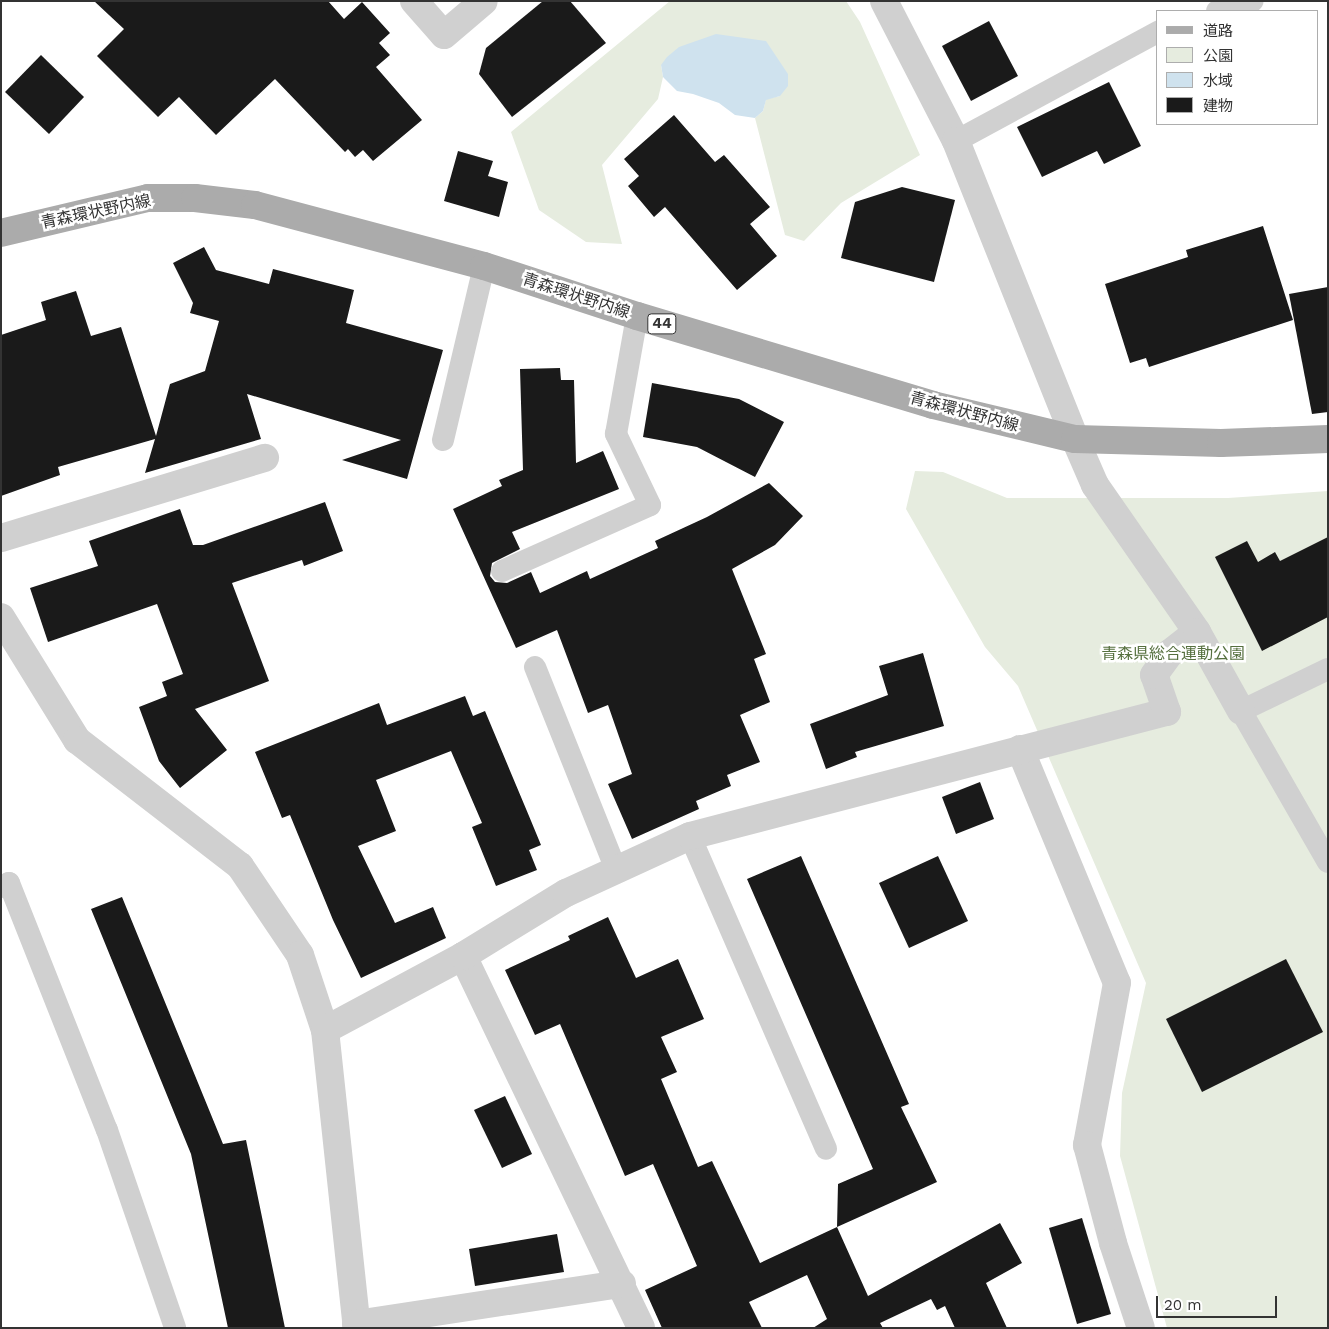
<!DOCTYPE html>
<html>
<head>
<meta charset="utf-8">
<style>
	body { margin:0 }
	#map { position:relative; width:1329px; height:1329px; overflow:hidden; background:#fff; font-family:"Work Sans","Noto Sans JP",sans-serif }
	div>[style] { position:absolute }
	.green>* { inset:0; background:#e6ecdf }
	.water>* { inset:0; background:#cfe2ee }
	.building>* { inset:0; background:#1a1a1a }
	.service>* { height:22px; margin:-11px; padding:0 11px; transform-origin:11px; border-radius:11px; background:#d0d0d0 }
	.minor>* { height:28px; margin:-14px; padding:0 14px; transform-origin:14px; border-radius:14px; background:#d0d0d0 }
	.tertiary>* { height:28px; margin:-14px; padding:0 14px; transform-origin:14px; border-radius:14px; background:#d0d0d0 }
	.primary>* { height:28px; margin:-14px; padding:0 14px; transform-origin:14px; border-radius:14px; background:#ababab }
	span { translate:-50% -50%; white-space:nowrap; text-align:center; line-height:1.15; -webkit-text-stroke:5px #fff; paint-order:stroke }
	.shield-label span { padding:1px 4px; background:#fff; border:1px solid; border-radius:4px; -webkit-text-stroke-width:0 }
	.shield-label { font-size:15px; color:#333; font-weight:700 }
	.street-label { font-size:16px; color:#333 }
	.park-label { font-size:16px; color:#56703f }
	.frame { position:absolute; inset:0; border:2px solid #333; pointer-events:none }
	.legend { position:absolute; left:1156px; top:10px; width:162px; height:115px; box-sizing:border-box; background:#fff; border:1px solid #adadad; margin:0; padding:6px 9px; list-style:none; font-size:15px; color:#333 }
	.legend li { display:flex; align-items:center; gap:10px; height:25px }
	.legend b { width:25px; border:1px solid #adadad }
	.scale { position:absolute; left:1156px; top:1296px; width:121px; height:22px; box-sizing:border-box; border:2px solid #333; border-top:0; padding-left:6px; font-size:15px; line-height:18px; white-space:nowrap; color:#333; -webkit-text-stroke:4px #fff; paint-order:stroke }
</style>
</head>
<body>
<div id="map">
	<div class="green">
		<i style="clip-path:polygon(670px 1px,846px 1px,860px 22px,920px 155px,841px 203px,804px 241px,785px 235px,755px 118px,763px 111px,766px 99px,780px 96px,661px 65px,663px 77px,658px 99px,602px 165px,622px 244px,586px 242px,539px 210px,511px 132px)"></i>
		<i style="clip-path:polygon(915px 471px,943px 472px,1007px 498px,1228px 498px,1328px 491px,1328px 1328px,1167px 1328px,1120px 1156px,1122px 1093px,1146px 983px,1018px 686px,985px 647px,906px 509px)"></i>
	</div>
	<div class="water">
		<i style="clip-path:polygon(716px 34px,766px 41px,788px 74px,788px 86px,780px 96px,766px 100px,763px 111px,755px 118px,735px 115px,719px 103px,693px 94px,677px 91px,663px 77px,661px 65px,667px 57px,679px 47px)"></i>
	</div>
	<div class="building">
		<i style="clip-path:polygon(94px 1px,328px 1px,344px 19px,362px 2px,390px 33px,379px 43px,390px 55px,376px 67px,422px 120px,373px 161px,363px 150px,355px 157px,348px 149px,345px 152px,275px 79px,216px 135px,179px 97px,158px 117px,97px 56px,124px 29px)"></i>
		<i style="clip-path:polygon(543px 1px,570px 1px,606px 43px,512px 117px,479px 74px,486px 48px)"></i>
		<i style="clip-path:polygon(989px 21px,1018px 76px,971px 101px,942px 46px)"></i>
		<i style="clip-path:polygon(41px 55px,84px 97px,49px 134px,5px 92px)"></i>
		<i style="clip-path:polygon(1109px 82px,1141px 146px,1104px 164px,1097px 151px,1042px 177px,1017px 127px)"></i>
		<i style="clip-path:polygon(674px 115px,715px 162px,724px 155px,770px 207px,750px 224px,777px 256px,737px 290px,665px 207px,654px 217px,628px 186px,639px 176px,624px 159px)"></i>
		<i style="clip-path:polygon(458px 151px,493px 161px,488px 176px,508px 182px,499px 217px,444px 201px)"></i>
		<i style="clip-path:polygon(902px 187px,955px 200px,934px 282px,841px 258px,855px 202px)"></i>
		<i style="clip-path:polygon(1263px 226px,1293px 320px,1149px 367px,1146px 358px,1130px 363px,1105px 284px,1188px 257px,1186px 250px)"></i>
		<i style="clip-path:polygon(204px 247px,216px 270px,269px 284px,273px 269px,354px 290px,346px 323px,443px 350px,407px 479px,342px 460px,401px 440px,247px 394px,261px 439px,145px 473px,155px 439px,58px 467px,60px 475px,1px 496px,1px 335px,46px 320px,41px 302px,76px 291px,91px 336px,121px 327px,156px 436px,170px 384px,205px 371px,219px 321px,190px 313px,193px 303px,173px 263px)"></i>
		<i style="clip-path:polygon(1328px 287px,1328px 412px,1312px 414px,1289px 294px)"></i>
		<i style="clip-path:polygon(560px 368px,561px 380px,574px 380px,576px 463px,603px 451px,619px 489px,512px 532px,520px 549px,492px 563px,490px 576px,495px 582px,507px 583px,531px 572px,540px 593px,587px 571px,590px 579px,658px 548px,655px 541px,707px 517px,769px 483px,803px 516px,775px 545px,732px 569px,766px 654px,754px 659px,770px 702px,740px 715px,760px 762px,727px 775px,731px 786px,696px 801px,699px 809px,632px 839px,608px 784px,632px 774px,608px 705px,588px 713px,557px 630px,516px 648px,453px 509px,502px 486px,499px 480px,523px 470px,520px 369px)"></i>
		<i style="clip-path:polygon(652px 383px,739px 399px,784px 422px,755px 477px,697px 447px,643px 437px)"></i>
		<i style="clip-path:polygon(325px 502px,343px 551px,304px 566px,302px 560px,232px 583px,269px 681px,195px 709px,227px 750px,180px 788px,159px 761px,139px 707px,167px 696px,162px 682px,183px 674px,157px 604px,48px 642px,30px 588px,98px 566px,89px 541px,180px 509px,193px 545px,203px 545px)"></i>
		<i style="clip-path:polygon(1328px 537px,1328px 617px,1262px 651px,1215px 557px,1247px 541px,1258px 562px,1275px 552px,1280px 561px)"></i>
		<i style="clip-path:polygon(923px 653px,944px 726px,855px 752px,857px 757px,826px 769px,810px 724px,888px 695px,879px 666px)"></i>
		<i style="clip-path:polygon(465px 696px,473px 716px,485px 711px,529px 816px,541px 845px,529px 850px,537px 870px,496px 886px,472px 827px,482px 823px,451px 751px,376px 780px,396px 831px,358px 846px,395px 923px,433px 907px,446px 938px,361px 978px,333px 920px,290px 815px,282px 818px,255px 752px,379px 703px,387px 725px)"></i>
		<i style="clip-path:polygon(980px 782px,994px 819px,956px 834px,942px 797px)"></i>
		<i style="clip-path:polygon(801px 856px,909px 1104px,901px 1107px,937px 1182px,837px 1227px,838px 1184px,873px 1169px,747px 879px)"></i>
		<i style="clip-path:polygon(938px 856px,968px 921px,909px 948px,879px 883px)"></i>
		<i style="clip-path:polygon(122px 897px,223px 1144px,246px 1140px,285px 1328px,228px 1328px,191px 1154px,91px 909px)"></i>
		<i style="clip-path:polygon(608px 917px,636px 978px,678px 959px,704px 1019px,661px 1037px,677px 1072px,661px 1079px,698px 1167px,712px 1161px,760px 1263px,837px 1227px,868px 1296px,1000px 1223px,1022px 1263px,986px 1283px,1007px 1328px,955px 1328px,945px 1306px,937px 1310px,931px 1299px,880px 1323px,883px 1328px,813px 1328px,827px 1319px,807px 1275px,749px 1302px,762px 1328px,662px 1328px,645px 1290px,697px 1266px,653px 1164px,625px 1176px,560px 1024px,535px 1035px,505px 970px,570px 940px,568px 936px)"></i>
		<i style="clip-path:polygon(1286px 959px,1323px 1032px,1202px 1092px,1166px 1019px)"></i>
		<i style="clip-path:polygon(505px 1096px,532px 1154px,502px 1168px,474px 1110px)"></i>
		<i style="clip-path:polygon(1082px 1218px,1111px 1314px,1077px 1324px,1049px 1228px)"></i>
		<i style="clip-path:polygon(557px 1234px,564px 1272px,475px 1286px,469px 1249px)"></i>
	</div>
	<div class="service">
		<i style="left:1217px;top:11px;width:37px;rotate:-16deg"></i>
		<i style="left:956px;top:141px;width:230px;rotate:-28.4deg"></i>
		<i style="left:443px;top:440px;width:179px;rotate:-76.7deg"></i>
		<i style="left:502px;top:571px;width:162px;rotate:-24deg"></i>
		<i style="left:650px;top:505px;width:79px;rotate:-115.6deg"></i>
		<i style="left:616px;top:434px;width:120px;rotate:-79.9deg"></i>
		<i style="left:535px;top:667px;width:219px;rotate:68.2deg"></i>
		<i style="left:1328px;top:669px;width:97px;rotate:154.2deg"></i>
		<i style="left:1241px;top:711px;width:174px;rotate:60.1deg"></i>
		<i style="left:690px;top:836px;width:341px;rotate:66.5deg"></i>
		<i style="left:1px;top:887px;width:9px;rotate:-27deg"></i>
		<i style="left:9px;top:883px;width:266px;rotate:68.4deg"></i>
		<i style="left:107px;top:1130px;width:209px;rotate:71deg"></i>
	</div>
	<div class="minor">
		<i style="left:414px;top:1px;width:45px;rotate:48.6deg"></i>
		<i style="left:444px;top:35px;width:52px;rotate:-40.4deg"></i>
		<i style="left:884px;top:1px;width:157px;rotate:62.8deg"></i>
		<i style="left:956px;top:141px;width:321px;rotate:68.2deg"></i>
		<i style="left:1px;top:538px;width:276px;rotate:-16.9deg"></i>
		<i style="left:1px;top:617px;width:145px;rotate:58.3deg"></i>
		<i style="left:77px;top:740px;width:206px;rotate:37.7deg"></i>
		<i style="left:240px;top:866px;width:107px;rotate:56deg"></i>
		<i style="left:300px;top:955px;width:79px;rotate:71.6deg"></i>
		<i style="left:325px;top:1030px;width:300px;rotate:83.9deg"></i>
		<i style="left:1020px;top:749px;width:253px;rotate:67.5deg"></i>
		<i style="left:1117px;top:983px;width:165px;rotate:100.5deg"></i>
		<i style="left:1087px;top:1145px;width:101px;rotate:75.1deg"></i>
		<i style="left:1113px;top:1243px;width:89px;rotate:71.8deg"></i>
		<i style="left:463px;top:956px;width:412px;rotate:64.4deg"></i>
		<i style="left:325px;top:1030px;width:157px;rotate:-28.2deg"></i>
		<i style="left:463px;top:956px;width:121px;rotate:-31.5deg"></i>
		<i style="left:566px;top:893px;width:136px;rotate:-24.7deg"></i>
		<i style="left:690px;top:836px;width:493px;rotate:-14.6deg"></i>
		<i style="left:1167px;top:712px;width:39px;rotate:-109deg"></i>
		<i style="left:1154px;top:675px;width:27px;rotate:-54deg"></i>
		<i style="left:1170px;top:653px;width:34px;rotate:-38deg"></i>
		<i style="left:356px;top:1324px;width:269px;rotate:-8.6deg"></i>
	</div>
	<div class="tertiary">
		<i style="left:1075px;top:439px;width:50px;rotate:66.5deg"></i>
		<i style="left:1095px;top:485px;width:179px;rotate:55.2deg"></i>
		<i style="left:1197px;top:632px;width:90px;rotate:60.9deg"></i>
	</div>
	<div class="primary">
		<i style="left:1px;top:233px;width:151px;rotate:-13.4deg"></i>
		<i style="left:148px;top:198px;width:47px"></i>
		<i style="left:195px;top:198px;width:60px;rotate:6.7deg"></i>
		<i style="left:255px;top:205px;width:237px;rotate:14.9deg"></i>
		<i style="left:484px;top:266px;width:161px;rotate:18.1deg"></i>
		<i style="left:637px;top:316px;width:309px;rotate:16.7deg"></i>
		<i style="left:933px;top:405px;width:146px;rotate:13.5deg"></i>
		<i style="left:1075px;top:439px;width:146px;rotate:1.6deg"></i>
		<i style="left:1221px;top:443px;width:107px;rotate:-2.1deg"></i>
	</div>
	<div class="shield-label">
		<span style="left:662px;top:324px">44</span>
	</div>
	<div class="street-label">
		<span style="left:96px;top:212px;rotate:-12deg">青森環状野内線</span>
		<span style="left:576px;top:296px;rotate:18deg">青森環状野内線</span>
		<span style="left:964px;top:412px;rotate:15deg">青森環状野内線</span>
	</div>
	<div class="park-label">
		<span style="left:1173px;top:654px">青森県総合運動公園</span>
	</div>
	<div class="frame"></div>
	<ul class="legend">
	<li><b style="height:6px;background:#ababab"></b>道路</li>
	<li><b style="height:14px;background:#e6ecdf"></b>公園</li>
	<li><b style="height:14px;background:#cfe2ee"></b>水域</li>
	<li><b style="height:14px;background:#1a1a1a"></b>建物</li>
	</ul>
	<div class="scale">20 m</div>
</div>
</body>
</html>
